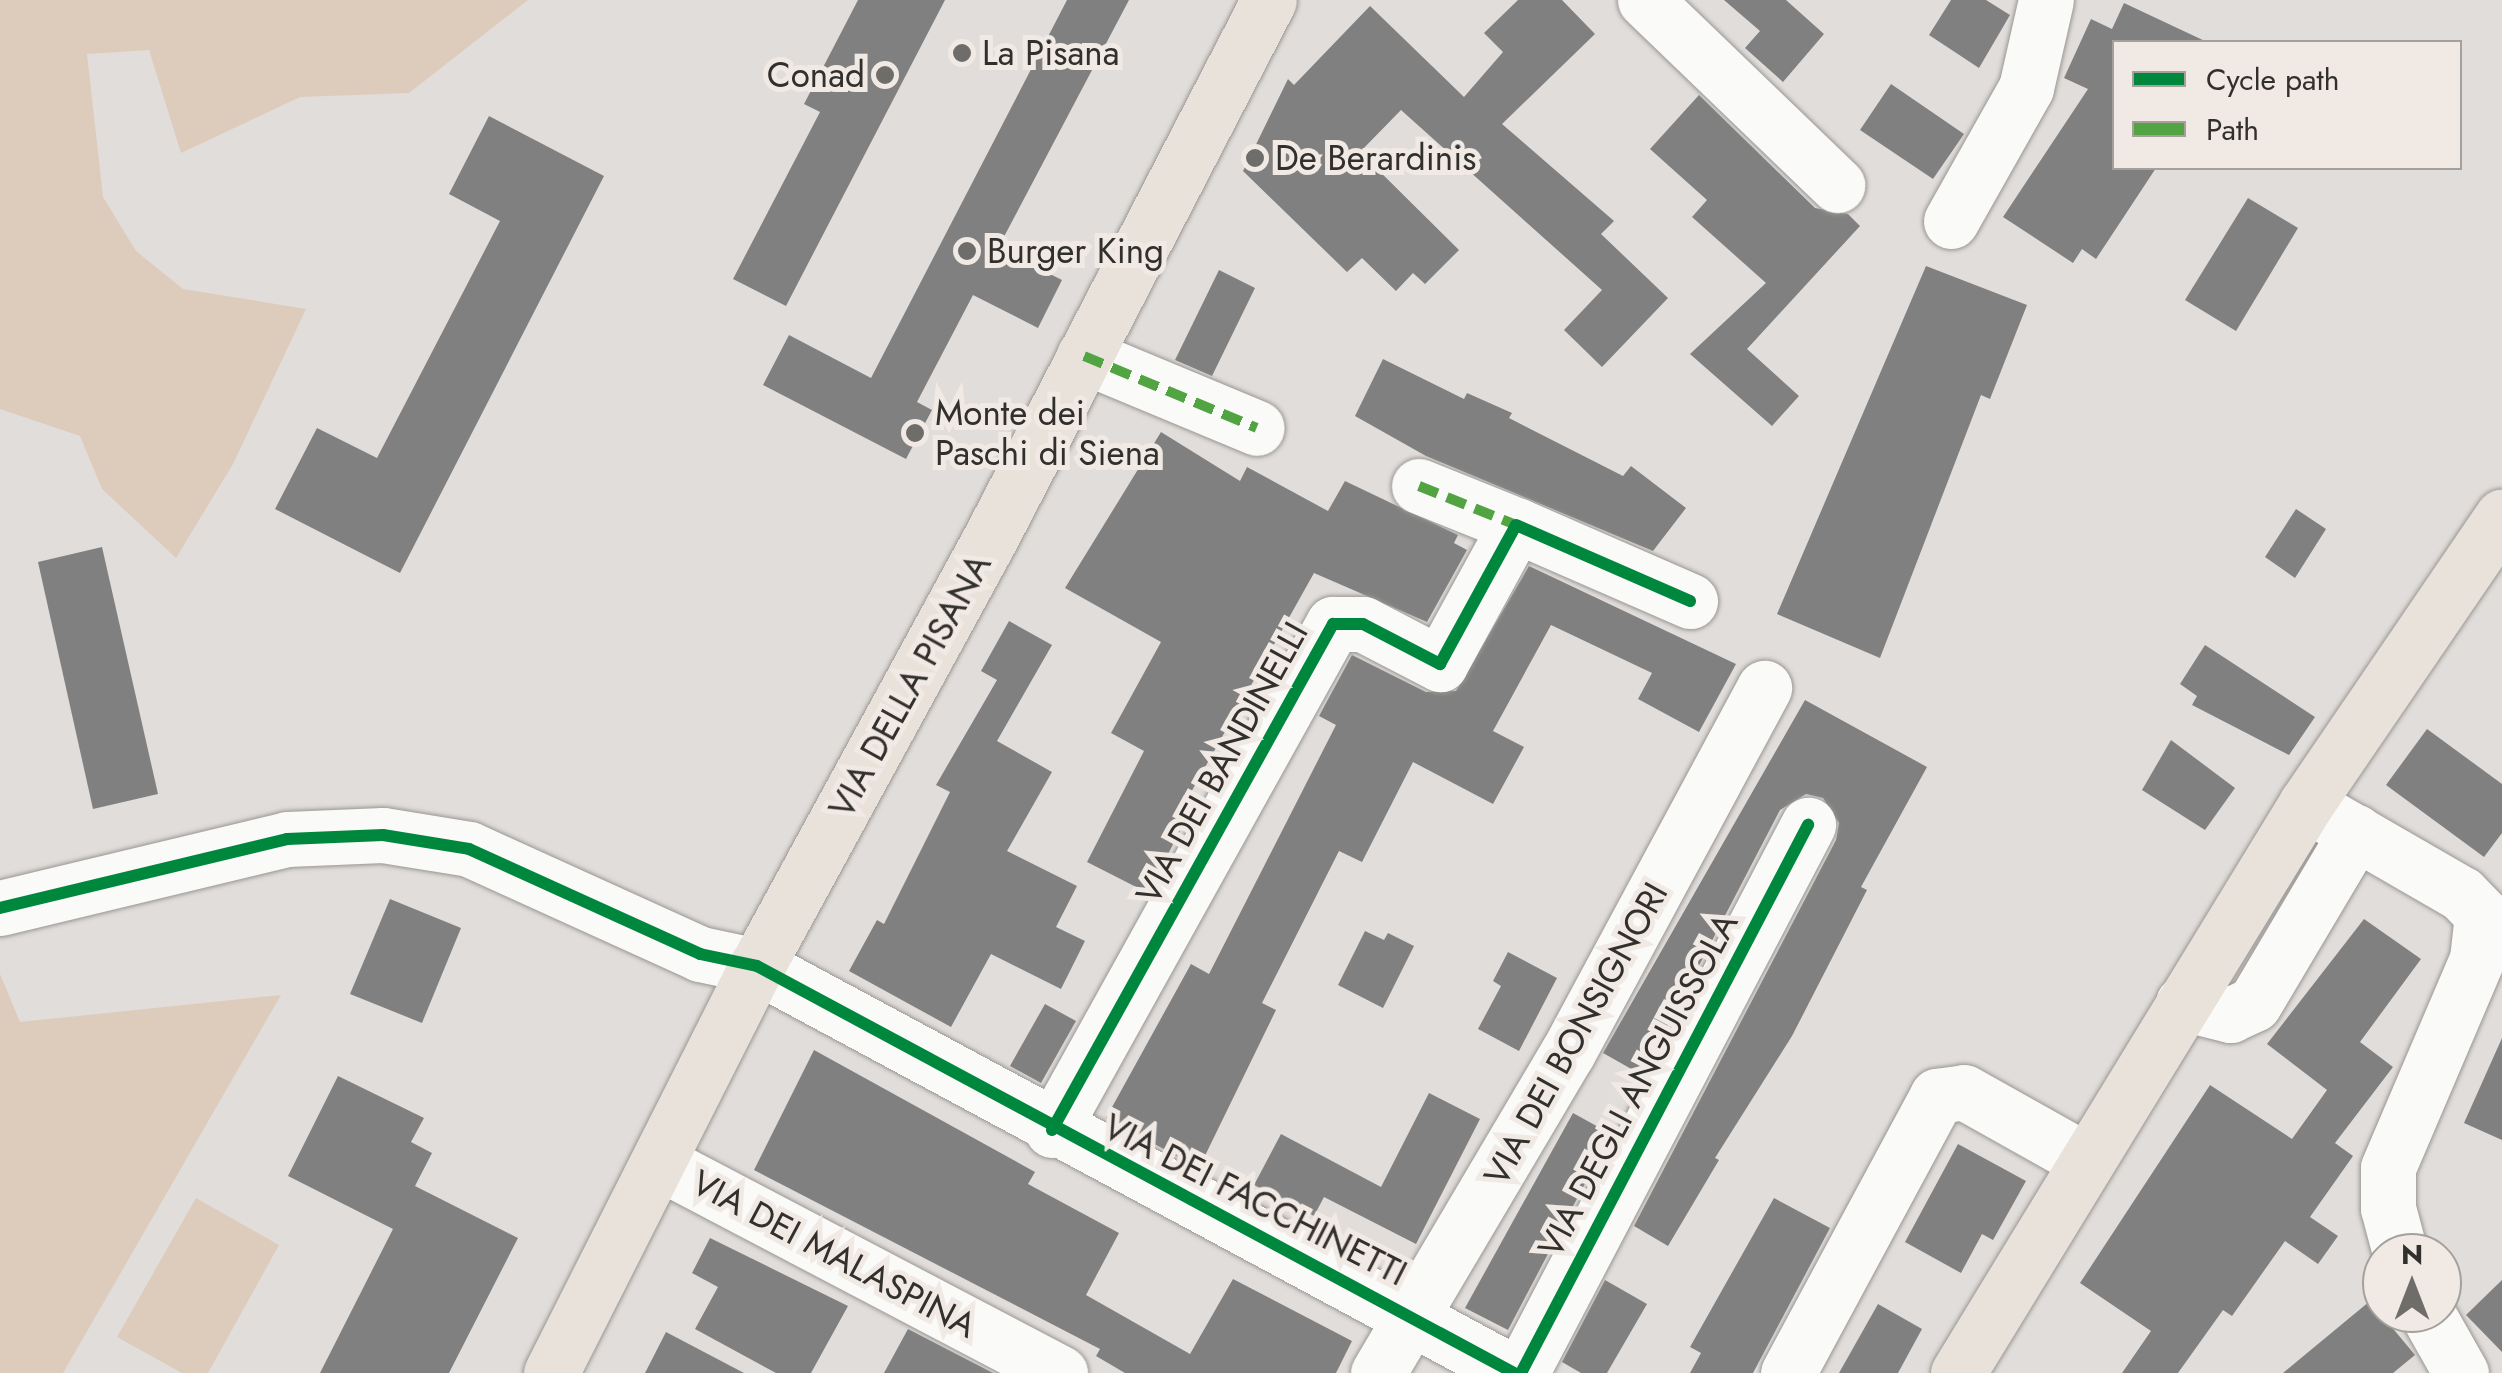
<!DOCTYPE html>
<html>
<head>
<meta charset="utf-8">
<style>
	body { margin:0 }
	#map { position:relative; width:2502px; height:1373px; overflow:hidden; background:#e1ddda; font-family:Jost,sans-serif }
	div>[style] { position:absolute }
	.green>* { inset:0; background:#ddccbc }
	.building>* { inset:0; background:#818080 }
	.roads { filter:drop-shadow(0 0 2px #999694) drop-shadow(0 0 2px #999694) }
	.minor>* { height:55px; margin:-27.5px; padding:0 27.5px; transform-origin:27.5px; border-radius:27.5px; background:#fafaf9 }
	.major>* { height:55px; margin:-27.5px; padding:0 27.5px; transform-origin:27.5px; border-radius:27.5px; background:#e8e2db }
	.quiet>* { height:10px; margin-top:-5px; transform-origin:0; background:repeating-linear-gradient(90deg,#52a443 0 20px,transparent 0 30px) }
	.cycleway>* { height:12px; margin:-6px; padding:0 6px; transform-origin:6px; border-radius:6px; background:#00873e }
	.dots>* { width:28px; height:28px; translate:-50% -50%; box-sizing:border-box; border:5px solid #f1eae4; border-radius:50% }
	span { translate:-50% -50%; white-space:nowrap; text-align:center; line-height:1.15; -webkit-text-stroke:10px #f1eae4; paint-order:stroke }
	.poi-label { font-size:35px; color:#32302d }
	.left { translate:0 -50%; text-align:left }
	.right { translate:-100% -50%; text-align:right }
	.street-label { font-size:35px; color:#32302d }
	.legend { position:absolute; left:2112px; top:40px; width:350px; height:130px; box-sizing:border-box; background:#f1eae4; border:2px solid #a5a09b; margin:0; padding:12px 18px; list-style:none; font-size:30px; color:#32302d }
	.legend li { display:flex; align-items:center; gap:20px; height:50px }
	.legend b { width:50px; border:2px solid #a5a09b }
	.north { position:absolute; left:2362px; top:1233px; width:100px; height:100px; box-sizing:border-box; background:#f1eae4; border:2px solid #a5a09b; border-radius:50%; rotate:0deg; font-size:28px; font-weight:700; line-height:40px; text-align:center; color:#32302d }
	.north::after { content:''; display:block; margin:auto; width:35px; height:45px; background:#6f6d6a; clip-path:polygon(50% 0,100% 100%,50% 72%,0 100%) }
</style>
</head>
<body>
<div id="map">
	<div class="green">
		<i style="clip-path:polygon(0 0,528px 0,409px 93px,300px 97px,181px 153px,149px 50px,87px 54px,103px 197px,136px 251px,183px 289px,306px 309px,233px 464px,176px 558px,102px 489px,80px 436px,0 409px)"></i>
		<i style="clip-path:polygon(0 974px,20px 1022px,281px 995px,63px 1373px,0 1373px)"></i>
		<i style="clip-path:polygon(196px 1198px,279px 1245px,208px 1373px,182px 1373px,117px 1337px)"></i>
	</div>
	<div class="building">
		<i style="clip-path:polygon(858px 0,945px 0,786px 306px,733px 279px,820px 112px,804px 104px)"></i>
		<i style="clip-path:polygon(1067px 0,1129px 0,998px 248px,1062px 280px,1038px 328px,973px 295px,917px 402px,932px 410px,906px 459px,763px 385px,789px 335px,871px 378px)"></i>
		<i style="clip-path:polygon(1518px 0,1562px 0,1595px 34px,1502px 124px,1614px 221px,1601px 234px,1668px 298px,1602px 367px,1564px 330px,1602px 290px,1401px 110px,1360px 152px,1459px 250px,1425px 284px,1413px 273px,1396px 291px,1362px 258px,1347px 272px,1243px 171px,1288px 79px,1294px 85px,1370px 6px,1464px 97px,1503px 52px,1484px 33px)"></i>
		<i style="clip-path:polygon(1724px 0,1786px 0,1824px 34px,1783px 82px,1745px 48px,1760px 31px)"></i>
		<i style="clip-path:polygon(1951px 0,1986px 0,2010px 15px,1979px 68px,1929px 35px)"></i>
		<i style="clip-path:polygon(2124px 3px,2207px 42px,2114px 42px,2114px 168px,2156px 168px,2096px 259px,2082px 249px,2073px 263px,2003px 217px,2088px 89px,2064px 78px,2091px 19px,2112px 29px)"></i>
		<i style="clip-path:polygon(1891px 84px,1964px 134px,1933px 179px,1860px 130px)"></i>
		<i style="clip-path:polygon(1699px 95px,1815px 208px,1848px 214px,1860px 226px,1747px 349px,1799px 396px,1772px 426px,1690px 354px,1766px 283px,1692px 217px,1707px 200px,1650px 149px)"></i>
		<i style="clip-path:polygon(489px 116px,604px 176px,400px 573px,275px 509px,317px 428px,377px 458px,500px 221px,449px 194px)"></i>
		<i style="clip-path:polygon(2248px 198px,2298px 228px,2236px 331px,2185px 300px)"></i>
		<i style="clip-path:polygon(1926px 266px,2027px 305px,1990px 399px,1981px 395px,1880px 658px,1777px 614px)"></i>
		<i style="clip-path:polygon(1219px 270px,1255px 288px,1212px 376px,1175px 360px)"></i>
		<i style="clip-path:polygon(1383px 359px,1464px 399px,1467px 393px,1512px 413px,1509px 418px,1623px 476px,1631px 466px,1686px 508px,1653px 551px,1426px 456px,1355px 416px)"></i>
		<i style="clip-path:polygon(1161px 432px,1240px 481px,1247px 467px,1328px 511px,1345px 481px,1458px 535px,1454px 543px,1467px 550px,1427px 622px,1314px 573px,1176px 819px,1184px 823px,1148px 893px,1087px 862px,1144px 751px,1111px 733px,1161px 642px,1065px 588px)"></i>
		<i style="clip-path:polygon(2296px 509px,2326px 529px,2295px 578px,2265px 557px)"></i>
		<i style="clip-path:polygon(102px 547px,158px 794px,93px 809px,38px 562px)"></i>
		<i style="clip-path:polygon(1529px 566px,1736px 664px,1699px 732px,1638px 699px,1652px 673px,1551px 625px,1493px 731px,1524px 747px,1493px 804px,1413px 762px,1362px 862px,1339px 851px,1262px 1003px,1276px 1010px,1199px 1168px,1106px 1118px,1191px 964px,1209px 974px,1336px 725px,1319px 716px,1352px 655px,1426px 692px,1456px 691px)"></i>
		<i style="clip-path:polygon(1009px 621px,1052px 645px,997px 741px,1052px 772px,1007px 851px,1077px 886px,1056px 927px,1085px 941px,1061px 989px,991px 954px,951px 1027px,849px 971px,877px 920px,884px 924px,950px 792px,936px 785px,997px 680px,981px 671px)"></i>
		<i style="clip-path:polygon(2205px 645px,2315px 717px,2289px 755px,2192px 705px,2197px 696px,2180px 684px)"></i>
		<i style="clip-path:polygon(1805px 700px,1927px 767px,1861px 887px,1867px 890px,1792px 1036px,1715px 1158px,1719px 1160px,1668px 1246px,1634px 1226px,1836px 840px,1839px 823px,1823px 798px,1806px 794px,1780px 810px,1642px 1075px,1603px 1053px)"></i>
		<i style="clip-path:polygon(2427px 729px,2502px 784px,2502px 833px,2484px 857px,2386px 785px)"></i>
		<i style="clip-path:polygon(2171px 740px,2235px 788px,2205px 830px,2142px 790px)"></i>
		<i style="clip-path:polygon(390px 899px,461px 928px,422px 1023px,350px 994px)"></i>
		<i style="clip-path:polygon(2364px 919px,2421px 959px,2360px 1042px,2393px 1067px,2335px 1143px,2353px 1156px,2310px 1217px,2338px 1236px,2318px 1264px,2285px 1241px,2232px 1316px,2223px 1310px,2178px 1373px,2122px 1373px,2151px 1331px,2080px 1283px,2210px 1085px,2292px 1139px,2327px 1090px,2267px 1044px)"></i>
		<i style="clip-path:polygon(1365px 931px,1384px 940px,1388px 933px,1414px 946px,1383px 1008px,1338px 985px)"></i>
		<i style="clip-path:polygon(1508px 952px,1557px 978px,1519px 1051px,1478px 1029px,1501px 986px,1493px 981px)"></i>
		<i style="clip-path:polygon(1045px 1004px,1076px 1021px,1041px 1083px,1010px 1066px)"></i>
		<i style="clip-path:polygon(2502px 1038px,2502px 1140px,2464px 1123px)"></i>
		<i style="clip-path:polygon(814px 1050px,1035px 1172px,1028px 1184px,1119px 1233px,1086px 1295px,1190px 1354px,1233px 1279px,1352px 1341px,1336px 1373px,1125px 1373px,1096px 1356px,1100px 1349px,754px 1170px)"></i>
		<i style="clip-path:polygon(338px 1076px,424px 1118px,411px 1142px,432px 1153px,415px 1186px,518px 1238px,449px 1373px,320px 1373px,393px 1229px,288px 1176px)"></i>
		<i style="clip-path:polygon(1429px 1093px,1480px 1119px,1416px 1244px,1324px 1197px,1314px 1216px,1254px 1185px,1281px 1134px,1381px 1187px)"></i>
		<i style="clip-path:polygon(1573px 1113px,1611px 1134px,1508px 1330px,1465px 1308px)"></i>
		<i style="clip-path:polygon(1958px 1144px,2026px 1181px,1993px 1240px,1982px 1234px,1961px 1273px,1905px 1242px)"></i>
		<i style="clip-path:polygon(1774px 1198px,1830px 1228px,1753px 1373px,1690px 1373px,1701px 1353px,1690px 1347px)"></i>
		<i style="clip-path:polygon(710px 1238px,848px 1306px,811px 1373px,776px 1373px,695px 1329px,718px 1287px,692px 1273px)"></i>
		<i style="clip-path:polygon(1605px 1280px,1647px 1304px,1607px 1373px,1581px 1373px,1562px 1362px)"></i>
		<i style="clip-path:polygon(2502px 1280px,2502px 1352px,2466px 1315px)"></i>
		<i style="clip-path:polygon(2370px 1301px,2415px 1355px,2393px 1373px,2283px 1373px)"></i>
		<i style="clip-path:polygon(1878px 1304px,1922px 1329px,1898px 1373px,1839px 1373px)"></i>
		<i style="clip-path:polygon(908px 1329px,993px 1373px,884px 1373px)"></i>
		<i style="clip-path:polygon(666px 1332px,744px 1373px,645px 1373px)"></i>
	</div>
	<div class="roads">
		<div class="minor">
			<i style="left:1645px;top:0;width:267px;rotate:43.9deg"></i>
			<i style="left:1951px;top:221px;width:153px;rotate:-60.6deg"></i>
			<i style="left:2026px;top:88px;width:90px;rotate:-77.2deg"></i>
			<i style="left:1084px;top:356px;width:187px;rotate:22.6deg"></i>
			<i style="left:1419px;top:486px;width:105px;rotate:21.9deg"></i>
			<i style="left:2306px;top:804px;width:180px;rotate:30deg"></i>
			<i style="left:2462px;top:894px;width:29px;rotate:46deg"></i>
			<i style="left:2482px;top:915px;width:44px;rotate:96.5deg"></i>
			<i style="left:2477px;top:959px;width:227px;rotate:113.1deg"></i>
			<i style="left:2388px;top:1168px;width:40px;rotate:90deg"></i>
			<i style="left:2388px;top:1208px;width:47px;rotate:75.1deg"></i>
			<i style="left:0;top:908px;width:295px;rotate:-13.5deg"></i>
			<i style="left:287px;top:839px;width:96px;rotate:-2.4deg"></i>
			<i style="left:383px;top:835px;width:87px;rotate:9.2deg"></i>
			<i style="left:469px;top:849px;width:254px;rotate:24.4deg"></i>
			<i style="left:700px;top:954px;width:58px;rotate:11.9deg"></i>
			<i style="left:757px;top:966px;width:859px;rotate:28.26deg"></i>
			<i style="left:2183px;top:1003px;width:49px;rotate:14.3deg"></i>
			<i style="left:2230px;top:1015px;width:26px;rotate:-25deg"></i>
			<i style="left:2254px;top:1004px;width:200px;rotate:-59.3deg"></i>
			<i style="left:1052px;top:1130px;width:579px;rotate:-60.96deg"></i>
			<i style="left:1333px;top:624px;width:30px"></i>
			<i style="left:1363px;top:624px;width:87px;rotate:27.5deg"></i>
			<i style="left:1440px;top:664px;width:158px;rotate:-61.3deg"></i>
			<i style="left:1516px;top:525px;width:190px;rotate:23.6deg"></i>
			<i style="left:660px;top:1163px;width:452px;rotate:27.7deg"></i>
			<i style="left:2427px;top:1313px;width:69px;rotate:60.5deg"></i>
			<i style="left:1378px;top:1373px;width:371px;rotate:-59.4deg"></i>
			<i style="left:1567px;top:1054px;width:416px;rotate:-61.7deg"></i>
			<i style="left:1521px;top:1373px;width:619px;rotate:-62.36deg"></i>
			<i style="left:1788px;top:1373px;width:315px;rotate:-61.7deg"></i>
			<i style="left:1937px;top:1096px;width:27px;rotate:-8deg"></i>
			<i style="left:1964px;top:1092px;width:139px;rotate:29.3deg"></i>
		</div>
		<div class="major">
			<i style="left:551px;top:1373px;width:456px;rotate:-63.2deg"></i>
			<i style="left:757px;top:966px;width:491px;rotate:-61.4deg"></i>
			<i style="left:992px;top:535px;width:602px;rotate:-62.63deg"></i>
			<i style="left:1958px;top:1373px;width:667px;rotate:-58.55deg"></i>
			<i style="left:2306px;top:804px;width:348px;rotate:-55.7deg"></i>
		</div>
	</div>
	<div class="quiet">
		<i style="left:1084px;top:356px;width:187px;rotate:22.6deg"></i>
		<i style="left:1419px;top:486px;width:105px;rotate:21.9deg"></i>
	</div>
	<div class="cycleway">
		<i style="left:0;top:908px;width:295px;rotate:-13.5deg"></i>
		<i style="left:287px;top:839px;width:96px;rotate:-2.4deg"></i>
		<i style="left:383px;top:835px;width:87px;rotate:9.2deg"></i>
		<i style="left:469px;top:849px;width:254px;rotate:24.4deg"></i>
		<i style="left:700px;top:954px;width:58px;rotate:11.9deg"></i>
		<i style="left:757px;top:966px;width:859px;rotate:28.26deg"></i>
		<i style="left:1052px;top:1130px;width:579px;rotate:-60.96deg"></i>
		<i style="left:1333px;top:624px;width:30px"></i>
		<i style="left:1363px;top:624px;width:87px;rotate:27.5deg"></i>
		<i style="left:1440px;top:664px;width:158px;rotate:-61.3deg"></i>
		<i style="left:1516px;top:525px;width:190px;rotate:23.6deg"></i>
		<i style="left:1521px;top:1373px;width:619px;rotate:-62.36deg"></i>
	</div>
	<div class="dots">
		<i style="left:962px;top:53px;background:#6f6d6a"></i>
		<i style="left:885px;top:75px;background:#6f6d6a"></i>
		<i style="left:1255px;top:158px;background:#6f6d6a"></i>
		<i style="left:967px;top:251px;background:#6f6d6a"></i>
		<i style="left:915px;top:433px;background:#6f6d6a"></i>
	</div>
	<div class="poi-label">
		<span class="left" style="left:982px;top:53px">La Pisana</span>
		<span class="right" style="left:865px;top:75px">Conad</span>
		<span class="left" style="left:1275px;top:158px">De Berardinis</span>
		<span class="left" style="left:987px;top:251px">Burger King</span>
		<span class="left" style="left:935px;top:433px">Monte dei<br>Paschi di Siena</span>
	</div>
	<div class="street-label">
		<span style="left:910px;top:686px;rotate:-61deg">VIA DELLA PISANA</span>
		<span style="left:1222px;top:763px;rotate:-61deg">VIA DEI BANDINELLI</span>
		<span style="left:1576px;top:1034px;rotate:-61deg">VIA DEI BONSIGNORI</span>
		<span style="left:1638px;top:1085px;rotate:-62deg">VIA DEGLI ANGUISSOLA</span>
		<span style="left:1255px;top:1200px;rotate:27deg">VIA DEI FACCHINETTI</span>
		<span style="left:834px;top:1254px;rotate:28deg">VIA DEI MALASPINA</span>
	</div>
	<ul class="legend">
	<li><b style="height:12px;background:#00873e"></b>Cycle path</li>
	<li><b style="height:12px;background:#52a443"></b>Path</li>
	</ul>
	<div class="north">N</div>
</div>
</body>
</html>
